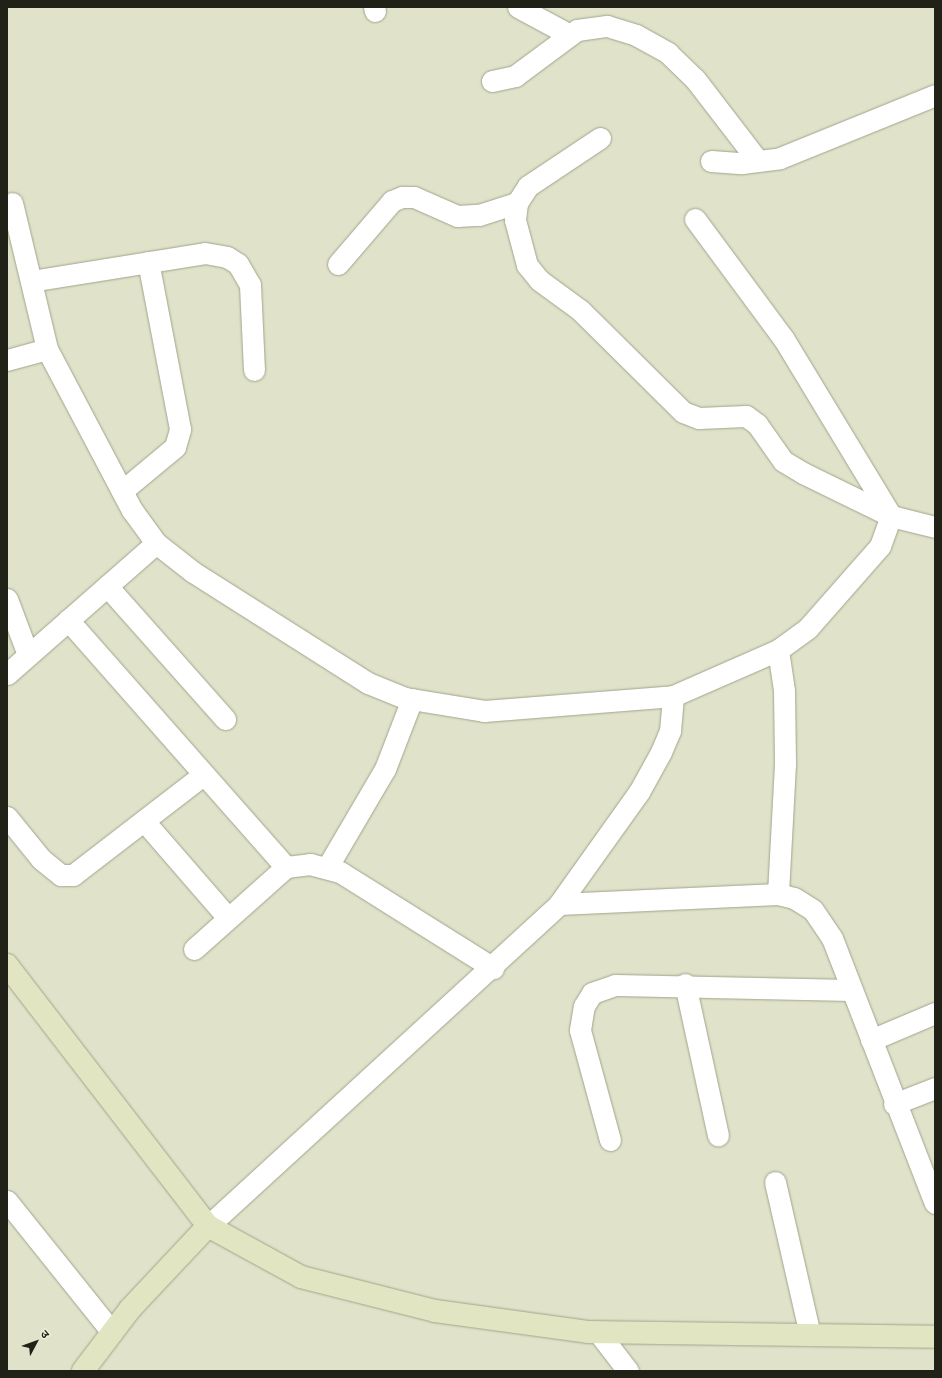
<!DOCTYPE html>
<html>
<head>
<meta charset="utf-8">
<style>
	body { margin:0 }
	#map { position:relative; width:942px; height:1378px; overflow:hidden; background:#e0e3ca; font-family:Helvetica,"Noto Sans Devanagari",sans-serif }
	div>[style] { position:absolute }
	.roads { filter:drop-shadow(0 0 1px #a1a48c) drop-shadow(0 0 1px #a1a48c) }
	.street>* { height:21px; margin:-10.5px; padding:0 10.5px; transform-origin:10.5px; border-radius:10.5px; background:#fff }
	.secondary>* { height:22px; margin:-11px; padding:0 11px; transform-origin:11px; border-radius:11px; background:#e2e5c1 }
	span { translate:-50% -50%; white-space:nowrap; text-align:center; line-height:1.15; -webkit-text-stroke:3px #edf0d7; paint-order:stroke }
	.frame { position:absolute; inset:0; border:8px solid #202117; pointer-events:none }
	.north { position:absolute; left:16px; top:1322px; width:40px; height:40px; -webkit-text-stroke:3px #edf0d7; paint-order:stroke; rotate:49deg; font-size:11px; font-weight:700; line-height:16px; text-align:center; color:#202117 }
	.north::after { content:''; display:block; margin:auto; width:14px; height:18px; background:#202117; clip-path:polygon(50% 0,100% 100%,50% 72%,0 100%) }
</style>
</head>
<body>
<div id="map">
	<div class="roads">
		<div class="street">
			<i style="left:374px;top:7px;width:4px;rotate:76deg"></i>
			<i style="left:518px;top:7px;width:59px;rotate:28.3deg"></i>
			<i style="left:492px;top:81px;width:24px;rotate:-12deg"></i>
			<i style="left:515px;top:76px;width:77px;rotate:-36.6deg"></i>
			<i style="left:577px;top:30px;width:30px;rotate:-8deg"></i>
			<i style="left:607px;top:26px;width:30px;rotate:17deg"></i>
			<i style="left:636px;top:35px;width:37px;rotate:29deg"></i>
			<i style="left:668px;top:53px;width:37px;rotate:44deg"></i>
			<i style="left:695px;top:79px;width:103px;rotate:52.5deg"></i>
			<i style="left:600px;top:138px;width:87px;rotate:146.3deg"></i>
			<i style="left:528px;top:186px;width:20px;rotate:123deg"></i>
			<i style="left:517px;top:203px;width:17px;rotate:97deg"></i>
			<i style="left:515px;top:220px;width:47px;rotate:75.1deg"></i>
			<i style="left:527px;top:265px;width:19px;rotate:51deg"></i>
			<i style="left:539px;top:280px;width:51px;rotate:36.2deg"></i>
			<i style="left:580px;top:310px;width:145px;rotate:44.7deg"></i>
			<i style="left:683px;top:412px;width:17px;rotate:21deg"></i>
			<i style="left:699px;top:418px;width:47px;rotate:-2.4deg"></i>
			<i style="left:746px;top:416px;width:14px;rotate:36deg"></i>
			<i style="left:757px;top:424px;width:45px;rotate:54.9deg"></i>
			<i style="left:783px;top:461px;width:23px;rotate:31deg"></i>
			<i style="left:803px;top:473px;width:98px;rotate:26deg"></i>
			<i style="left:891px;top:516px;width:45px;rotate:14deg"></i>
			<i style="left:711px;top:161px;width:31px;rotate:4deg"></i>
			<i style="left:742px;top:163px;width:38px;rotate:-7deg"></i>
			<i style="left:780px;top:158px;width:167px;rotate:-22.1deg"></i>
			<i style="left:12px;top:203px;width:150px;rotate:76.5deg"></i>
			<i style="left:47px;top:349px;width:182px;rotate:62.2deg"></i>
			<i style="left:132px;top:510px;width:41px;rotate:54deg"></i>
			<i style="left:156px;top:543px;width:47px;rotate:38.1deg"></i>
			<i style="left:193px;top:572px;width:207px;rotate:32.4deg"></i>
			<i style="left:368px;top:683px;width:40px;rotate:22deg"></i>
			<i style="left:405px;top:698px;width:80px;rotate:9.3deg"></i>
			<i style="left:484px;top:711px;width:190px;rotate:-4.5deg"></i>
			<i style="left:673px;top:696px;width:115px;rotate:-23.7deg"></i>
			<i style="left:778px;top:650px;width:37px;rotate:-36deg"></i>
			<i style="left:808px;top:628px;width:109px;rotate:-48.7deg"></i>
			<i style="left:880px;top:546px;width:32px;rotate:-70deg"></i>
			<i style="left:891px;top:516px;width:208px;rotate:-121.2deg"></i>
			<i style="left:783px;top:338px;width:148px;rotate:-126.5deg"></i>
			<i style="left:338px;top:264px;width:83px;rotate:-49.4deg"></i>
			<i style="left:392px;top:201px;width:11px;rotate:-22deg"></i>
			<i style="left:402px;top:197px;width:12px"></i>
			<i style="left:414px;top:197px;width:47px;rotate:23.8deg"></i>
			<i style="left:457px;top:216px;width:22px;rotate:-3deg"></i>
			<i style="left:479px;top:215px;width:40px;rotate:-18deg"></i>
			<i style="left:31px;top:281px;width:176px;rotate:-9.1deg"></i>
			<i style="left:205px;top:253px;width:22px;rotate:10deg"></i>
			<i style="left:227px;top:257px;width:13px;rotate:32deg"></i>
			<i style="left:238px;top:264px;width:24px;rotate:60deg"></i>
			<i style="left:250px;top:285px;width:85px;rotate:87.3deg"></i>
			<i style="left:7px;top:360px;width:41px;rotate:-15.4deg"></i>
			<i style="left:122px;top:491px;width:69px;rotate:-39.7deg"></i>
			<i style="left:175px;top:447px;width:19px;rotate:-74deg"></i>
			<i style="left:180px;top:429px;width:170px;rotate:-100.8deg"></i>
			<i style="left:107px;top:586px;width:178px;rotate:48.4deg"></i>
			<i style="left:7px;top:599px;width:60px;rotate:69.4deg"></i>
			<i style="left:68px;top:620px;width:329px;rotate:48.6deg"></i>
			<i style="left:778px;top:650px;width:40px;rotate:81.5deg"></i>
			<i style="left:784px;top:690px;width:74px;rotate:89.2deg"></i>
			<i style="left:785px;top:764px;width:130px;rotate:93.1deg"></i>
			<i style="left:7px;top:674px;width:198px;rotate:-41.3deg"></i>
			<i style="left:7px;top:817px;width:54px;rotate:51deg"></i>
			<i style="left:41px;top:859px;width:26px;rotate:39deg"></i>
			<i style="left:61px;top:875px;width:12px"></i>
			<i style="left:73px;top:875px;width:165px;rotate:-37.6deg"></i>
			<i style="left:144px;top:821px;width:128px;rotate:49.1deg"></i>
			<i style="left:328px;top:866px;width:113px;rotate:-59.6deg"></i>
			<i style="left:385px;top:769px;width:75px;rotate:-68.9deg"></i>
			<i style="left:559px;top:904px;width:219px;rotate:-2.6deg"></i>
			<i style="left:778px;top:894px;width:16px;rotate:14deg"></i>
			<i style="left:794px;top:898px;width:22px;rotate:32deg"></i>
			<i style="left:813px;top:910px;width:34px;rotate:56deg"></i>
			<i style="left:832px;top:938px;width:284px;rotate:68.8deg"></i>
			<i style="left:194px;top:949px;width:123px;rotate:-41.7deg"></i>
			<i style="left:286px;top:867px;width:24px;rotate:-7deg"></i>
			<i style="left:310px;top:864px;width:31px;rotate:15deg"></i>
			<i style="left:340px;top:872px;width:181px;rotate:32.1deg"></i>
			<i style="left:685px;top:984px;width:155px;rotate:77.7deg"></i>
			<i style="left:871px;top:1040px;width:69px;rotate:-22.9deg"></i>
			<i style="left:894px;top:1104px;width:44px;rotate:-21.3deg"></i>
			<i style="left:610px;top:1140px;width:114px;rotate:-105.3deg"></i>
			<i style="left:580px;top:1030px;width:24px;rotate:-81deg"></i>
			<i style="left:584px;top:1006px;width:15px;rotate:-58deg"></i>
			<i style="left:592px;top:993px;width:24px;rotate:-19deg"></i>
			<i style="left:615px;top:985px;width:237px;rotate:1.2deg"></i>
			<i style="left:775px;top:1182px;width:157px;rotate:77.1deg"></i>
			<i style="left:7px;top:1201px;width:168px;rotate:51.3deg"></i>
			<i style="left:208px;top:1226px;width:476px;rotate:-42.5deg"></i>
			<i style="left:559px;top:904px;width:138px;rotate:-54.5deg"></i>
			<i style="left:639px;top:792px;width:46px;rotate:-61.2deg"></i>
			<i style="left:661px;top:752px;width:23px;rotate:-67deg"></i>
			<i style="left:670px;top:731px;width:35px;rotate:-85deg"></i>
			<i style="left:598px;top:1332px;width:49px;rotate:52.4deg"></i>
		</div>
		<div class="secondary">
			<i style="left:7px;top:965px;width:329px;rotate:52.4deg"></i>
			<i style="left:208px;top:1226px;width:106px;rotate:28.7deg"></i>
			<i style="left:301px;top:1277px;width:138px;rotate:14.2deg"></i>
			<i style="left:435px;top:1311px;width:154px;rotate:7.8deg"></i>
			<i style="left:588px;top:1332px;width:347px;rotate:0.8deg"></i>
			<i style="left:83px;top:1371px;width:78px;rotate:-52.8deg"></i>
			<i style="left:130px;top:1309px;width:114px;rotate:-46.8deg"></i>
		</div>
	</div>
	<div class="frame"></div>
	<div class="north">उ</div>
</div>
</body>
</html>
